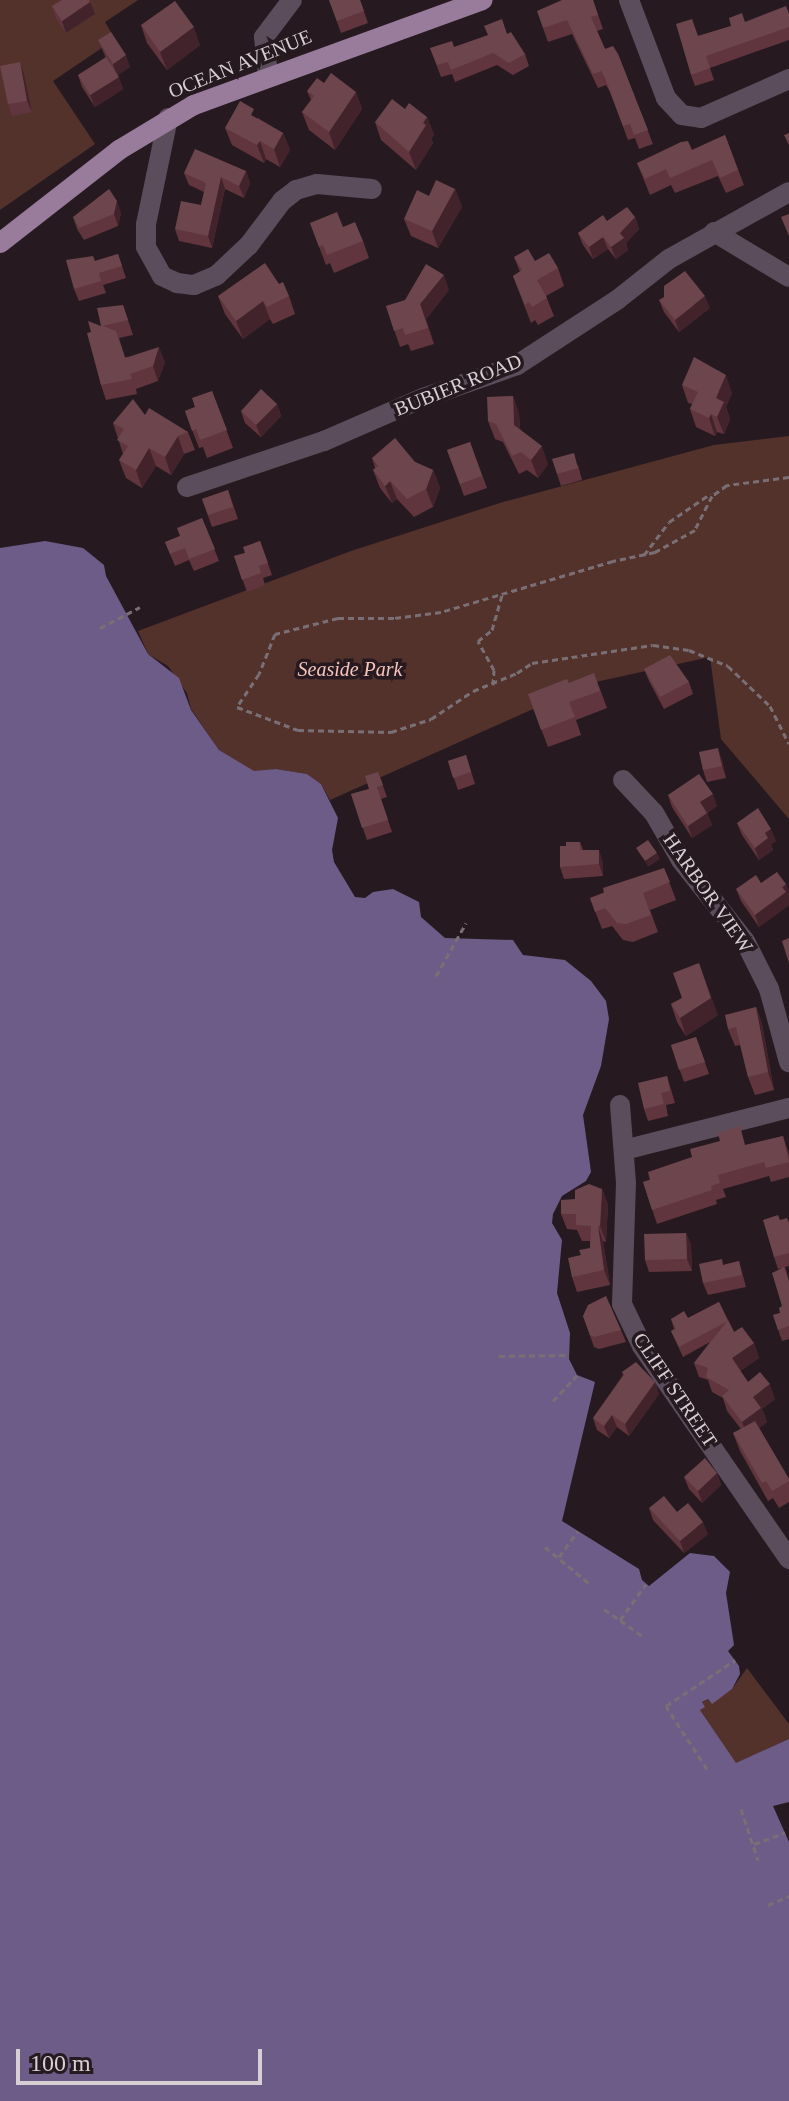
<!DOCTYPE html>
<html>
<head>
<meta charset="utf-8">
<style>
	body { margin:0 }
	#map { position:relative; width:789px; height:2101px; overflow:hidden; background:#261a20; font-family:Georgia,serif }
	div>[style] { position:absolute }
	.green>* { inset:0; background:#54322c }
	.water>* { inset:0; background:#6d5c87 }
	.path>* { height:3px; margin-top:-1.5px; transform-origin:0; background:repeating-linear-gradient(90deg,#796f74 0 6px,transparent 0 10px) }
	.minor>* { height:20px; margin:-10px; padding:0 10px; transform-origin:10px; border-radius:10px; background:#5b4d5c }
	.major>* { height:20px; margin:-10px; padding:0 10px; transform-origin:10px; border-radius:10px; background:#997b9b }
	.wall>* { inset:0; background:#60353d }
	.shaded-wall>* { inset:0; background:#43232b }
	.building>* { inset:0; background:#6d454d }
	span { translate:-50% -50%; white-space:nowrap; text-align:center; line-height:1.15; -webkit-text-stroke:7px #261a20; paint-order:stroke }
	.street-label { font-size:20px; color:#d7cfd3 }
	.park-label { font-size:20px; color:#f7c4bb; font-style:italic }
	.scale { position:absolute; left:16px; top:2049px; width:246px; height:36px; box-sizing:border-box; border:4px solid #d7cfd3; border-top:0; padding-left:10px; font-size:24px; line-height:28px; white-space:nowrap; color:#d7cfd3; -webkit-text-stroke:6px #261a20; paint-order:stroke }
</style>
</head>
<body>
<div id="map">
	<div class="green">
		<i style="clip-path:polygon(0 0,138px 0,105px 22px,115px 39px,53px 81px,95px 144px,0 210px)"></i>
		<i style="clip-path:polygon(789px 436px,789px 819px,721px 739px,710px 657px,591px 683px,330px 800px,321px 784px,307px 774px,276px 769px,254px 772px,219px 750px,191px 709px,187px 693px,168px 666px,148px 654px,138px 631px,351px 551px,503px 502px,714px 445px)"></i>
		<i style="clip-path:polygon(747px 1668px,789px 1724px,789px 1739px,736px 1764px,700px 1710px,701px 1703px,708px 1699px,711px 1703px,732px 1689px)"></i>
	</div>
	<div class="water">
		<i style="clip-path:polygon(45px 541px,83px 548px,104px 565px,106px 576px,148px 654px,179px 678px,191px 710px,219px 750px,254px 771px,276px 769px,307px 774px,321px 784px,338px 818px,332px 850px,334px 862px,355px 897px,365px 898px,373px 892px,393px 889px,419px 902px,421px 917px,445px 938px,513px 940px,523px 955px,565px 960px,591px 981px,606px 1001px,609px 1019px,601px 1066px,583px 1115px,591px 1172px,586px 1181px,562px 1196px,553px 1214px,552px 1223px,562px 1240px,557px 1293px,570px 1333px,569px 1359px,577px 1375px,595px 1382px,562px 1521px,639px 1569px,642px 1580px,649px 1586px,690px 1553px,714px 1556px,730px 1572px,726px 1593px,734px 1645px,728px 1651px,739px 1666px,740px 1674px,732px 1689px,712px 1704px,708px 1699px,702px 1702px,705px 1707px,700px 1710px,736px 1763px,789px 1739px,789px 1802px,773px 1806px,789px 1842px,789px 2101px,0 2101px,0 548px)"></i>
	</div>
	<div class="path">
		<i style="left:789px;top:477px;width:63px;rotate:172.6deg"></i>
		<i style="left:727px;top:485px;width:19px;rotate:144deg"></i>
		<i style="left:712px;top:496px;width:38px;rotate:117deg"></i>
		<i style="left:695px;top:530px;width:46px;rotate:151.2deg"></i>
		<i style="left:655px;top:552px;width:43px;rotate:167.9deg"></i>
		<i style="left:613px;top:561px;width:179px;rotate:163.5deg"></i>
		<i style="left:441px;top:612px;width:47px;rotate:172.7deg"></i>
		<i style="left:394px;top:618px;width:56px;rotate:180deg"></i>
		<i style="left:338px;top:618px;width:65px;rotate:165.7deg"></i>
		<i style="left:275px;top:634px;width:43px;rotate:111.8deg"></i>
		<i style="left:259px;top:674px;width:40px;rotate:124deg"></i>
		<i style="left:237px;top:707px;width:65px;rotate:20.7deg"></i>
		<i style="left:298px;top:730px;width:93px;rotate:1.2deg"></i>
		<i style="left:391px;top:732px;width:42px;rotate:-18deg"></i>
		<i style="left:431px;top:719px;width:50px;rotate:-33.7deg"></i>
		<i style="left:473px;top:691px;width:48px;rotate:-22.2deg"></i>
		<i style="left:517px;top:673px;width:18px;rotate:-34deg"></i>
		<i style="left:532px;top:663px;width:122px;rotate:-8.5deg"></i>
		<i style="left:653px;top:645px;width:36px;rotate:8deg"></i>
		<i style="left:689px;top:650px;width:42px;rotate:22.3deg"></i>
		<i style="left:728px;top:666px;width:58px;rotate:43.6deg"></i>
		<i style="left:770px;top:706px;width:42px;rotate:63.4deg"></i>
		<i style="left:644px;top:555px;width:41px;rotate:-52.9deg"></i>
		<i style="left:669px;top:522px;width:50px;rotate:-34.3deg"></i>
		<i style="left:100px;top:628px;width:45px;rotate:-27.7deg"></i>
		<i style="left:493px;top:685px;width:15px;rotate:-86deg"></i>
		<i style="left:494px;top:670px;width:33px;rotate:-119deg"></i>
		<i style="left:478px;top:641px;width:18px;rotate:-38deg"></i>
		<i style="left:492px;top:630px;width:37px;rotate:-74deg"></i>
		<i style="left:436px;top:976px;width:61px;rotate:-60.5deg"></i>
		<i style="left:499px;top:1356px;width:70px;rotate:-0.8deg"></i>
		<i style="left:553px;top:1401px;width:35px;rotate:-47deg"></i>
		<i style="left:545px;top:1547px;width:58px;rotate:39.4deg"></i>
		<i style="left:559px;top:1557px;width:32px;rotate:-54deg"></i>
		<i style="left:604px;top:1609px;width:49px;rotate:35deg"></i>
		<i style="left:620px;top:1620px;width:44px;rotate:-54.2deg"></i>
		<i style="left:707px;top:1769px;width:75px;rotate:-123.1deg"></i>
		<i style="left:666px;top:1706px;width:83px;rotate:-33.7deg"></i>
		<i style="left:741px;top:1809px;width:54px;rotate:71.6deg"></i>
		<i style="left:754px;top:1844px;width:33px;rotate:-20deg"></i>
		<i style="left:768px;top:1905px;width:23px;rotate:-23deg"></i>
	</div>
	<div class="minor">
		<i style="left:629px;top:0;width:105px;rotate:69.3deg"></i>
		<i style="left:666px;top:98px;width:23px;rotate:47deg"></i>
		<i style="left:682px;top:115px;width:19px;rotate:9deg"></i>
		<i style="left:701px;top:118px;width:96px;rotate:-23.9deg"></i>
		<i style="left:268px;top:75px;width:38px;rotate:-96deg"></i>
		<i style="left:264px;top:37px;width:46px;rotate:-52.9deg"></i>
		<i style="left:168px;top:118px;width:108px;rotate:101.7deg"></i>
		<i style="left:146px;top:224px;width:23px;rotate:90deg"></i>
		<i style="left:146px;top:247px;width:33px;rotate:61deg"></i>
		<i style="left:162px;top:276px;width:17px;rotate:25deg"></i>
		<i style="left:177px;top:283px;width:17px;rotate:7deg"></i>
		<i style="left:194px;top:285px;width:25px;rotate:-23deg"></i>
		<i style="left:217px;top:275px;width:44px;rotate:-43.2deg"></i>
		<i style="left:249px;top:245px;width:55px;rotate:-53.1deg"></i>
		<i style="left:282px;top:201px;width:18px;rotate:-38deg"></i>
		<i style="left:296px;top:190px;width:22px;rotate:-16deg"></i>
		<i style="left:317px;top:184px;width:55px;rotate:5.2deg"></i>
		<i style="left:714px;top:232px;width:87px;rotate:31deg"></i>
		<i style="left:187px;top:487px;width:145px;rotate:-18.6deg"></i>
		<i style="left:324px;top:441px;width:108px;rotate:-23.5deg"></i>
		<i style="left:423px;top:398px;width:100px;rotate:-19.3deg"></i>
		<i style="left:517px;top:365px;width:119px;rotate:-33deg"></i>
		<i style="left:617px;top:300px;width:66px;rotate:-38.3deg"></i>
		<i style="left:669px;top:259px;width:137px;rotate:-29.2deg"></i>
		<i style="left:623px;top:780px;width:45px;rotate:46.8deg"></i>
		<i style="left:654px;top:813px;width:54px;rotate:60.1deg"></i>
		<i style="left:681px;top:860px;width:103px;rotate:51.7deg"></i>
		<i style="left:745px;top:941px;width:54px;rotate:63.4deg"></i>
		<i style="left:769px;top:989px;width:76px;rotate:74.7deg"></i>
		<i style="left:620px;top:1105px;width:78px;rotate:85.6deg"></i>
		<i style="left:626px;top:1183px;width:121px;rotate:91.9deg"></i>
		<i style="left:622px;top:1304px;width:47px;rotate:64.5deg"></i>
		<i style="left:642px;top:1346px;width:259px;rotate:55.4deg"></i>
		<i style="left:624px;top:1150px;width:170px;rotate:-14.3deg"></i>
	</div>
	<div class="major">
		<i style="left:0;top:243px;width:151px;rotate:-38deg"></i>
		<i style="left:119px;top:150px;width:87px;rotate:-31deg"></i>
		<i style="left:194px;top:105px;width:307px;rotate:-20deg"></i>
	</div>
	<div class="wall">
		<i style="clip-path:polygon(329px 0,360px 0,368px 23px,341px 33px)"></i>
		<i style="clip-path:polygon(593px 0,603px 29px,597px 31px,605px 49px,618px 54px,653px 144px,639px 149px,635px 138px,628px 140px,610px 92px,606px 85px,598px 88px,572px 34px,548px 42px,543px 28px)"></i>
		<i style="clip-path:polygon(52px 6px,95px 14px,66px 33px,56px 18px)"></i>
		<i style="clip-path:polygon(789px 14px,789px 40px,710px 68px,714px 80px,695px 86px,691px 75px,698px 36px,745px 22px)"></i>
		<i style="clip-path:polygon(141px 25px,200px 45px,167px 70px,147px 43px)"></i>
		<i style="clip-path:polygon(507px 34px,525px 54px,529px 66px,513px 75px,497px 65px,455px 82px,452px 74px,441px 77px,430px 48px,454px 47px)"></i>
		<i style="clip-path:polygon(98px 40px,130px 67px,117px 75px,123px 89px,95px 107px,82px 87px,78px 75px,106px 58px)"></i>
		<i style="clip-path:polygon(20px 62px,24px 74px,32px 112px,12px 116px,8px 104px)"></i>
		<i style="clip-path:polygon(324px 83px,356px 92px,362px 109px,335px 150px,309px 130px,302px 112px,311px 100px,307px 91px)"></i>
		<i style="clip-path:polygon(405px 109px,427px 117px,434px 135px,431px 138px,433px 143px,416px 170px,381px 140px,375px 122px)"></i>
		<i style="clip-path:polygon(258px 118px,283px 133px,290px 150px,280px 167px,266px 159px,264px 163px,232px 145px,225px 128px)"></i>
		<i style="clip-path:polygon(725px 135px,744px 185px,726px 193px,718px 176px,675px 193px,671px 185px,650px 195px,637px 163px,692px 150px)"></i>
		<i style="clip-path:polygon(246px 171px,250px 183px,244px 198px,225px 189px,212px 248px,179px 241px,175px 229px,201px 205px,204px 192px,189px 185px,184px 173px)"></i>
		<i style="clip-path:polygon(455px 189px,462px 207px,438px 248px,411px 236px,404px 219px,429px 196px)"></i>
		<i style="clip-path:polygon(121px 213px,118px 226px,84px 240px,77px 229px,73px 217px)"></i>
		<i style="clip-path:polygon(635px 217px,639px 229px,626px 243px,628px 250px,616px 259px,608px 249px,593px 259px,583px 245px,578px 233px,607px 221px)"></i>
		<i style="clip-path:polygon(310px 223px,343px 227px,363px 241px,369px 258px,334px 273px,330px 263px,326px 265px)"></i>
		<i style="clip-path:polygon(118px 254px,126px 278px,103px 285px,106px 293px,79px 301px,74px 289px,95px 261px)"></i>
		<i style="clip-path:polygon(514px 257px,558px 268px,564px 286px,546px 296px,554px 316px,538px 325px,535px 320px,531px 323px,513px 276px,520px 272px)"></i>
		<i style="clip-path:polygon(279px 284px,289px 296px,295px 314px,273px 324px,270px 319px,243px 339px,225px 314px,218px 296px)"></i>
		<i style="clip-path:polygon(449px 290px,426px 319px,434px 344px,411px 351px,408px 344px,400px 347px,386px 306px)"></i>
		<i style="clip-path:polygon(659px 300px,710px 308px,679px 332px,664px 312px)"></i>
		<i style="clip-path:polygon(123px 305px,133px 335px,119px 338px,125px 357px,165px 362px,158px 381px,136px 389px,137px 394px,106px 400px,101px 385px,91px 332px,101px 326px)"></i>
		<i style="clip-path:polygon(682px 385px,732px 393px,726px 407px,730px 419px,724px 434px,717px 432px,715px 436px,696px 427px,690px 409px,692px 404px,688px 403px)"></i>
		<i style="clip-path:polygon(212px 391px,233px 448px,207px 458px,203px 447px,199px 448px,185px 411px,195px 407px)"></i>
		<i style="clip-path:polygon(513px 396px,519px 414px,520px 429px,548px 464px,538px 478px,527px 470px,519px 474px,503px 442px,495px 439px,488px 421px)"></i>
		<i style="clip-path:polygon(277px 404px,281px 416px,261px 437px,245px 423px,241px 411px)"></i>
		<i style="clip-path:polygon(145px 415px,188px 432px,195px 450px,184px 454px,171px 475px,156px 466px,142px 488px,126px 478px,119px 460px,123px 454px,113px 423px)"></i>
		<i style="clip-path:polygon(470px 442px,487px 488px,464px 496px,447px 450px)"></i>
		<i style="clip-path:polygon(372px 458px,415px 462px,433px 470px,440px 488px,433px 507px,414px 517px,397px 499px,392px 503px,380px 488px,373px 470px,375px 468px)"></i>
		<i style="clip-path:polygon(578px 465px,582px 480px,561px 486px,557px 474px)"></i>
		<i style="clip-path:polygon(228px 490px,238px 519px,212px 527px,202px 499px)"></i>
		<i style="clip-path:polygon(202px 518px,219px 561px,194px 571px,189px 560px,175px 566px,165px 542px,180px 536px)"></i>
		<i style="clip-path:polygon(260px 541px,272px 575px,263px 578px,265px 585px,247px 592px,234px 556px,245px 553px)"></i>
		<i style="clip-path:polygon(644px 669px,689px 682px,693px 694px,664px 709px,649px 681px)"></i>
		<i style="clip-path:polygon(594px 673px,607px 708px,576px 720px,581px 735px,548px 747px,528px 694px,569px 683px)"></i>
		<i style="clip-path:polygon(466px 755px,475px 784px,458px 790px,448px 761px)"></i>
		<i style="clip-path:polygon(722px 760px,726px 778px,707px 782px,703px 770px)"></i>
		<i style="clip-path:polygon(378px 772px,387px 797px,381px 799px,392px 832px,367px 840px,351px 794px,369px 789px)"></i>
		<i style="clip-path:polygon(668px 795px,717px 806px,707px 813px,712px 825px,692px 838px,672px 807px)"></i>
		<i style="clip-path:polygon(737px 823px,776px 841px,771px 844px,773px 850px,759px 860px,742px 835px)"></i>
		<i style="clip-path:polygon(580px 842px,583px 850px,603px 862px,603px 876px,564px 879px,560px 867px,566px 846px)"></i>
		<i style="clip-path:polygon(664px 868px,676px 900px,650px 910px,658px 932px,633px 942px,623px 940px,612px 926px,602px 929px,590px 898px)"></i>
		<i style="clip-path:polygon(761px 883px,786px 884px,789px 892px,789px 905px,759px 927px,741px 901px,736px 889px)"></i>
		<i style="clip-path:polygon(682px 998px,718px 1015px,686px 1036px,677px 1022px,671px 1004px)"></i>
		<i style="clip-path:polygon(756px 1007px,762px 1024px,774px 1090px,755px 1095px,748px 1077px,740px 1045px,735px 1046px,728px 1029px)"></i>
		<i style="clip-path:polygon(696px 1037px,709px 1074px,684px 1082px,671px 1045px)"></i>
		<i style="clip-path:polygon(667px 1076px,675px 1103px,666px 1105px,668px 1116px,648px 1121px,644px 1109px)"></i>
		<i style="clip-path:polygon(783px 1136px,789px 1155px,789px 1177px,771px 1182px,769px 1176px,723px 1189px,726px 1197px,716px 1200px,717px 1204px,657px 1224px,643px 1182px,746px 1145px)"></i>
		<i style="clip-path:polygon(602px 1189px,608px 1205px,606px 1242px,603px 1241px,610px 1285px,577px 1292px,572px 1277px,581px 1255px,590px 1248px,590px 1241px,582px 1241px,577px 1230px,567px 1229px,561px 1214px,575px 1199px)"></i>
		<i style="clip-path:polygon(780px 1220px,789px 1222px,789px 1266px,785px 1267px,789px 1280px,789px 1339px,782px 1341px,773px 1315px,780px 1313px,782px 1306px,782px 1268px,778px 1269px,774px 1257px)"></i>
		<i style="clip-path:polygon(686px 1233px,691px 1245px,692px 1271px,649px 1272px,645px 1260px)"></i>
		<i style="clip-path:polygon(739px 1261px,746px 1287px,708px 1295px,703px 1283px,724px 1265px)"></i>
		<i style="clip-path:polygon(719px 1302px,734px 1332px,754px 1343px,759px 1358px,740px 1371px,748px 1382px,775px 1399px,762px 1409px,767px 1422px,759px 1428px,789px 1479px,789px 1502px,779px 1508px,773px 1498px,768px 1501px,740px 1451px,733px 1433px,741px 1429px,727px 1411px,723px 1398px,712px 1392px,708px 1380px,699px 1377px,694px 1363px,710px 1342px,683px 1357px,671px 1331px,674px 1329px,671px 1319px,688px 1318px)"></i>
		<i style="clip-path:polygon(583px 1316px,621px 1330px,626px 1342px,599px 1349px,594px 1347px)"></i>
		<i style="clip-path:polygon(622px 1372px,655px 1382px,659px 1394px,629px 1436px,617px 1427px,609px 1438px,597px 1430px,593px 1418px,623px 1375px)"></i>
		<i style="clip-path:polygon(717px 1473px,721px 1485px,702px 1503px,689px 1489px,684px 1477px)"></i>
		<i style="clip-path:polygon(649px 1508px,677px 1512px,708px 1534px,684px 1553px,653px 1520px)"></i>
	</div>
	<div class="shaded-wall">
		<i style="clip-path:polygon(90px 2px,95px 14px,66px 33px,62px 21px)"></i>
		<i style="clip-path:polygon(194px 27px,200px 45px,167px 70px,160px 52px)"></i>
		<i style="clip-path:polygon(126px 55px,130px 67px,117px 76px,113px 64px)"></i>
		<i style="clip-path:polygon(20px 62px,24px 74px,32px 112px,27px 101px)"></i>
		<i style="clip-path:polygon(119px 77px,123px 89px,95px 107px,90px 95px)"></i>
		<i style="clip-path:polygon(356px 92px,362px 109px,335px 150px,329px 132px)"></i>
		<i style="clip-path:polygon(427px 117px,434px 135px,431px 138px,433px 143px,416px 170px,409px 152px,423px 123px)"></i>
		<i style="clip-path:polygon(283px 133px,290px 150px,280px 167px,274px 149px)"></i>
		<i style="clip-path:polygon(260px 141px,266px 159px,264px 163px,257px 145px)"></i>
		<i style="clip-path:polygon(246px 171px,250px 183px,244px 198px,239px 186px)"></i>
		<i style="clip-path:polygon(221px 177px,225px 189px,212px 248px,208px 236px)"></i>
		<i style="clip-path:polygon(455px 189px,462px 207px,438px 248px,432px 231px)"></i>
		<i style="clip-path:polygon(117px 201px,121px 213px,118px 226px,114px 214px)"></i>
		<i style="clip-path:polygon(635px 217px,639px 229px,626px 243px,628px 250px,616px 259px,611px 247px,620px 233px)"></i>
		<i style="clip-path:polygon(603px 237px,608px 249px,593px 259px,589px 247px)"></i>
		<i style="clip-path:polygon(444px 275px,449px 290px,426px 319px,434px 344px,420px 304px)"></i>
		<i style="clip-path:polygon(705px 296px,710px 308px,679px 332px,675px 320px)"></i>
		<i style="clip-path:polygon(263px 301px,270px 319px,243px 339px,236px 321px)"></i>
		<i style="clip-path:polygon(159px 347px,165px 362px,158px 381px,153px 366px)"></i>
		<i style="clip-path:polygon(726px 375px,732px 393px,726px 407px,730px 419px,724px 434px,717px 417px,716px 398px)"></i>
		<i style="clip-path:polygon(513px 396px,519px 414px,521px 442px,514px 425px)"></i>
		<i style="clip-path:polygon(277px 404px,281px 416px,261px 437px,256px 425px)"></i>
		<i style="clip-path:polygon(711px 414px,717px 432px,715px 436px,709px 418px)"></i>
		<i style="clip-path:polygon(178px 436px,184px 454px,171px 475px,165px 457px)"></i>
		<i style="clip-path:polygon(542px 446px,548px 464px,538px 478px,531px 460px)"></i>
		<i style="clip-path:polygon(149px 448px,156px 466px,142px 488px,136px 470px)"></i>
		<i style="clip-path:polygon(433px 470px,440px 488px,433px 507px,426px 489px)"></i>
		<i style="clip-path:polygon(390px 481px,397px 499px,392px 503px,385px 486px)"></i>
		<i style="clip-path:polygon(718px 748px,722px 760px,726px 778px,722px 766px)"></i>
		<i style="clip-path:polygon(713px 794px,717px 806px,705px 814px,700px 802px)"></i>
		<i style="clip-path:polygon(707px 813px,712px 825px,692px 838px,688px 826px)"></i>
		<i style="clip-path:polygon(771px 829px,776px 841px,771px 844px,773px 850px,759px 860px,755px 848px,765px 833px)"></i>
		<i style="clip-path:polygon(599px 850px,603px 862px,603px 876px,599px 864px)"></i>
		<i style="clip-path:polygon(657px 853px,660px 859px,648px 867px,645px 861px)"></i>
		<i style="clip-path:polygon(786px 884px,789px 892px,789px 905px,759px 927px,755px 915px)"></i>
		<i style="clip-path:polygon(699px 963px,718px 1015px,686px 1036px,680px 1018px)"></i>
		<i style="clip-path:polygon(756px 1007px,762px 1024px,774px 1090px,768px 1072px)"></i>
		<i style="clip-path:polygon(602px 1189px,608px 1205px,606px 1242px,600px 1226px)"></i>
		<i style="clip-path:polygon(598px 1226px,603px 1241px,610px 1285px,604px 1270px)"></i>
		<i style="clip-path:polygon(686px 1233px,691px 1245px,692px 1271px,687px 1259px)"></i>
		<i style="clip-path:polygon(754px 1343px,759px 1358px,737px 1373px,732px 1358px)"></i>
		<i style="clip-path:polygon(655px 1382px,659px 1394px,629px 1436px,625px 1424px)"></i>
		<i style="clip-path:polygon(770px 1384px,775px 1399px,762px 1409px,767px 1422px,748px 1437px,742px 1422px,753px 1397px)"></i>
		<i style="clip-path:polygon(612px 1415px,617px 1427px,609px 1438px,604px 1426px)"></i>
		<i style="clip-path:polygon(717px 1473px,721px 1485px,702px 1503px,698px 1491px)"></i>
		<i style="clip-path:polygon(703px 1522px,708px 1534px,684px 1553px,680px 1541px)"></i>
	</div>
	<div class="building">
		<i style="clip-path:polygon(62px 0,89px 0,90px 2px,62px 21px,52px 6px)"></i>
		<i style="clip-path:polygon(329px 0,360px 0,364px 11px,337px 21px)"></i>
		<i style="clip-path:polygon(562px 0,593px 0,598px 15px,591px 17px,605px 49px,613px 46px,618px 54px,648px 130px,634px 135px,630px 124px,623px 126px,605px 78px,601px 71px,593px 74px,567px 20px,543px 28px,537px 11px)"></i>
		<i style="clip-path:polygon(175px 1px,194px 27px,160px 52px,141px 25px)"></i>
		<i style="clip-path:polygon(786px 6px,789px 14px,789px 27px,706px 56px,710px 68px,691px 75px,676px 24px,692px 19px,698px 36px,731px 26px,729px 18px,742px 13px,745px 22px)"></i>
		<i style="clip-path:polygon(502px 19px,507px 34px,511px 32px,525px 54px,509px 63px,493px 53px,451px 70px,448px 62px,437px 65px,430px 48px,452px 41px,454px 47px,488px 35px,484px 26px)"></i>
		<i style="clip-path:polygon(111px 32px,126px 55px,113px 64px,98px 40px)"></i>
		<i style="clip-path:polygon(106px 57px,119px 77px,90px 95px,78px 75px)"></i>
		<i style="clip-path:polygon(20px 62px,27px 101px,8px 104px,0 66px)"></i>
		<i style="clip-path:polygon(331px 73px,356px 92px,329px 132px,302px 112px,314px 96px,307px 91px,317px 78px,324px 83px)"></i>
		<i style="clip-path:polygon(392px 99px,405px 109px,409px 103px,427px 117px,423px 123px,426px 125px,409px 152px,375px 122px)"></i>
		<i style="clip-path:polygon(240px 101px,254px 109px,251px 115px,283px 133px,274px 149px,260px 141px,257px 145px,225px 128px)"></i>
		<i style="clip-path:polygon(789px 133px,789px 145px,784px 135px)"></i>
		<i style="clip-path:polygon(725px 135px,738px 170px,720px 178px,712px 160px,670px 178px,666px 169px,645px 179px,637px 163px,681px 142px,688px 141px,692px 150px)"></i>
		<i style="clip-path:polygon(195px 149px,246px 171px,239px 186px,221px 177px,208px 236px,175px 229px,181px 201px,201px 205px,206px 183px,184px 173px)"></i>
		<i style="clip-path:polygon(436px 180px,455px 189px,432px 231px,404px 219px,417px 190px,429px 196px)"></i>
		<i style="clip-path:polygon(109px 189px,117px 201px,114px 214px,79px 228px,73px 217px)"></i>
		<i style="clip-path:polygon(627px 207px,635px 217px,620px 233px,624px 238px,611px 247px,603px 237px,589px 247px,578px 233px,603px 215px,607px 221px)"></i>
		<i style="clip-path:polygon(337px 212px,343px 227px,355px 222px,363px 241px,327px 255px,323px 245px,319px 247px,310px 223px)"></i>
		<i style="clip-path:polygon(789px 214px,789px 236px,781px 217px)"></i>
		<i style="clip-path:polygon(528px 249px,535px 261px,549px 253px,558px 268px,537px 280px,547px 298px,532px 307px,529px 302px,525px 305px,513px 276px,522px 270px,514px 257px)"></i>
		<i style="clip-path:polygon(118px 254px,122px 266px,99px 273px,101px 281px,74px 289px,66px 260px,93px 256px,95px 261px)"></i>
		<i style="clip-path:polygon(265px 263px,279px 284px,283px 282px,289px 296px,267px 307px,263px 301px,236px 321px,218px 296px)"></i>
		<i style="clip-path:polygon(426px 264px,444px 275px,420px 304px,428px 328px,405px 335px,403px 328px,394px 331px,386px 306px,405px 300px)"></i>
		<i style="clip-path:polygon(685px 271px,705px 296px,675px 320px,659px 300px,664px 297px,664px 286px)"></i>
		<i style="clip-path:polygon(123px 305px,128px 320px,103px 326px,116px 331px,125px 358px,159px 347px,153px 366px,130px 374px,132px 379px,101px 385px,87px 333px,91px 332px,88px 321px,101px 326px,97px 308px)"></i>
		<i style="clip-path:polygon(694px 357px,726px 375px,716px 398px,724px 402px,717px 417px,711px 414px,709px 418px,690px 409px,698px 392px,682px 385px)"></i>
		<i style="clip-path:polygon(261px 389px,277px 404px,256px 425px,241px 411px)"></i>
		<i style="clip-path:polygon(212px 391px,227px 430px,200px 440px,196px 429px,192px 431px,185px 411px,195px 407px,192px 398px)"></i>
		<i style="clip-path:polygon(513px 396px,514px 425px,542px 446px,531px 460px,521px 452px,512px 456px,496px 424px,488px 421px,487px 397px)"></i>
		<i style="clip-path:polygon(133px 399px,145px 415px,149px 408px,188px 432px,178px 436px,165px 457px,149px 448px,136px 470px,119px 460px,128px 446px,117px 440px,124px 429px,113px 423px)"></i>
		<i style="clip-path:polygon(395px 438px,415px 462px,433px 470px,426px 489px,407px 499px,390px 481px,385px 486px,373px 470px,378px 466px,372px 458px)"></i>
		<i style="clip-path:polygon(470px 442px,482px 476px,460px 484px,447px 450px)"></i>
		<i style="clip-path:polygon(574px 453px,578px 468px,557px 474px,552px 459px)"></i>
		<i style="clip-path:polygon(228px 490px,233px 507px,208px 515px,202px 499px)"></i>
		<i style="clip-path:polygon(202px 518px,215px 549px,189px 559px,185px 548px,170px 554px,165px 542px,180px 536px,177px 528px)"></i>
		<i style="clip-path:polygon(260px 541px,268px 563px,259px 566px,261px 573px,242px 580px,234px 556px,245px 553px,243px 547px)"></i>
		<i style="clip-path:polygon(670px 655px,689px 682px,660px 697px,644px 669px)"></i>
		<i style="clip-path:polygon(594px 673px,600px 691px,569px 702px,575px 717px,541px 730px,528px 694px,567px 679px,569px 683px)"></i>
		<i style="clip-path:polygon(718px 748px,722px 766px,703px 770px,699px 752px)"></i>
		<i style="clip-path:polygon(466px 755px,471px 772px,453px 778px,448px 761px)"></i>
		<i style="clip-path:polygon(378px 772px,383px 785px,377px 787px,388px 820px,362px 828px,351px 794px,369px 789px,365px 776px)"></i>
		<i style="clip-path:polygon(699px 774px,713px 794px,700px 802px,707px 813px,688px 826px,668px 795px)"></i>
		<i style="clip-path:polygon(758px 808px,771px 829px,765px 833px,768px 838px,755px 848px,737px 823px)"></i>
		<i style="clip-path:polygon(648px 840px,657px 853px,645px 861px,636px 848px)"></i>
		<i style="clip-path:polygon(566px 842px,580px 842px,580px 850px,599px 850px,599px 864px,560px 867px,560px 846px,566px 846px)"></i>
		<i style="clip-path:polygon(664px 868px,670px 882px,643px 893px,651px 915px,626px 924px,617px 923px,605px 908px,595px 912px,590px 898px,604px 893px,603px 888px)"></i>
		<i style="clip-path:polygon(777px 872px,786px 884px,782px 887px,786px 892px,755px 915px,736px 889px,756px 875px,761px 883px)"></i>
		<i style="clip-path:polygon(789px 938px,789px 963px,782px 941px)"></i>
		<i style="clip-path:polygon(699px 963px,711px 998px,680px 1018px,671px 1004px,682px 998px,673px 973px)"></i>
		<i style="clip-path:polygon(756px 1007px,768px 1072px,748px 1077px,736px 1027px,728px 1029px,725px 1015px)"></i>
		<i style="clip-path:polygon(696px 1037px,705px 1062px,679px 1070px,671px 1045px)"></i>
		<i style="clip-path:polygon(667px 1076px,670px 1091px,661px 1093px,664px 1104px,644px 1109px,638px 1083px)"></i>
		<i style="clip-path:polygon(740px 1126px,745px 1145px,783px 1136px,789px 1162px,766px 1168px,764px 1162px,718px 1175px,720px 1183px,711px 1186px,712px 1190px,652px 1210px,643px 1182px,650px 1180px,648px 1172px,692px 1157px,690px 1149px,720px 1141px,718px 1133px)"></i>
		<i style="clip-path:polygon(589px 1184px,602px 1189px,600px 1226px,598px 1226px,604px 1270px,572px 1277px,568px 1258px,581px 1255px,579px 1250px,590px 1248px,591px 1226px,576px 1225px,576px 1214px,561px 1214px,561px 1200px,575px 1199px,575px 1190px)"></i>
		<i style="clip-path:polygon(778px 1215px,780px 1220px,787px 1218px,789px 1223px,789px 1253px,774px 1257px,763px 1220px)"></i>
		<i style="clip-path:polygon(686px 1233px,687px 1259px,645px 1260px,644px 1234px)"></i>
		<i style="clip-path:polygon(722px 1259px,723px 1265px,739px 1261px,742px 1275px,703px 1283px,699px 1264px)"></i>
		<i style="clip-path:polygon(784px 1267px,789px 1282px,789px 1326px,778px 1330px,773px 1315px,780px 1313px,779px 1308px,782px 1306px,772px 1273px)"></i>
		<i style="clip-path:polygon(606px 1296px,621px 1330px,594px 1337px,590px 1335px,583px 1316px,588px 1305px)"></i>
		<i style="clip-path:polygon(719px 1302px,728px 1321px,679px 1347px,671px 1331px,676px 1329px,671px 1319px,684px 1311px,688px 1318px)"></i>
		<i style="clip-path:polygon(728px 1320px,734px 1332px,742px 1327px,754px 1343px,732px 1358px,748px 1382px,760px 1372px,770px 1384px,753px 1397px,761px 1408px,742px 1422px,722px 1396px,729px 1390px,706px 1377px,708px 1368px,694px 1363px)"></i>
		<i style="clip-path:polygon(636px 1362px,655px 1382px,625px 1424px,612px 1415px,604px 1426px,593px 1418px,624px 1375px,622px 1372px)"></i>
		<i style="clip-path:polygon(755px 1421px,789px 1479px,789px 1481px,772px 1491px,766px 1481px,762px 1483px,733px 1433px)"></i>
		<i style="clip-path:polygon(705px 1458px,717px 1473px,698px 1491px,684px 1477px)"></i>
		<i style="clip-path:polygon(664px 1496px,677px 1512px,688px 1503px,703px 1522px,680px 1541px,649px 1508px)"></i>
	</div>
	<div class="street-label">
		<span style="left:240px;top:64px;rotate:-22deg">OCEAN AVENUE</span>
		<span style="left:458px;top:385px;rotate:-22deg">BUBIER ROAD</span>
		<span style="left:708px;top:893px;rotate:55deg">HARBOR VIEW</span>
		<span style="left:675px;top:1390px;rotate:56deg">CLIFF STREET</span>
	</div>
	<div class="park-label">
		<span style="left:350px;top:669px">Seaside Park</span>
	</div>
	<div class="scale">100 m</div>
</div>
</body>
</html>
